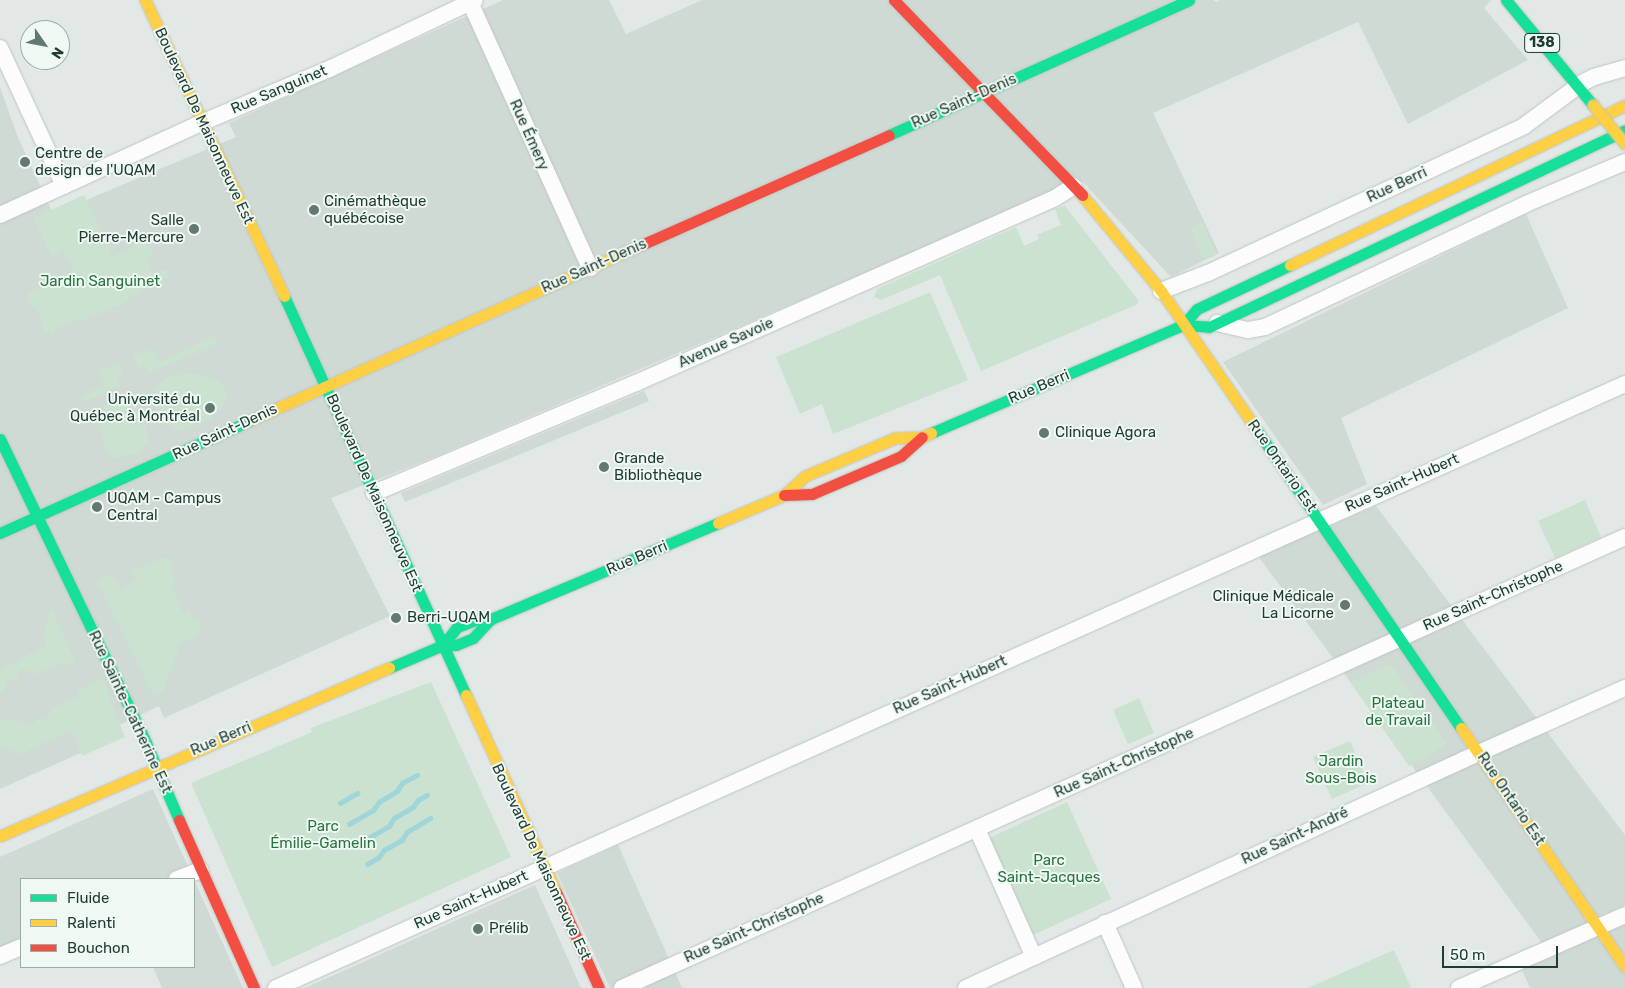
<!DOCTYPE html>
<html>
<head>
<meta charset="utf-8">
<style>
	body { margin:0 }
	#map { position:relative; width:1625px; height:988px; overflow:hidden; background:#e2e8e5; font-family:Rubik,sans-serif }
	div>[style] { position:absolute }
	.built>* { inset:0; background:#cfdad4 }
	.green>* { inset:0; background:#cae2cf }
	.stream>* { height:4.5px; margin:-2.25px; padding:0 2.25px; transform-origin:2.25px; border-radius:2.25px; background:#a0d6d9 }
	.roads { filter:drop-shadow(0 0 1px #bfc5c2) drop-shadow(0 0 1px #bfc5c2) }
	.street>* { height:16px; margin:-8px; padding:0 8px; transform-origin:8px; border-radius:8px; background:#fbfcfb }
	.fast>* { height:11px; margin:-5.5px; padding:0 5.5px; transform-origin:5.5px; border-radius:5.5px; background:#16e098 }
	.slow>* { height:11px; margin:-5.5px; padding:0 5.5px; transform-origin:5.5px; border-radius:5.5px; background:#ffcf43 }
	.jam>* { height:11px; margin:-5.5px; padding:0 5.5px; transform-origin:5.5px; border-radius:5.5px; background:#f24e42 }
	.bridges { filter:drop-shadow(0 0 1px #bbc5c1) drop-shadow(0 0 1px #bbc5c1) }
	.slow-bridge>* { height:11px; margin:-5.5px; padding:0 5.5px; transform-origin:5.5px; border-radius:5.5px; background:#ffcf43 }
	.dots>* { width:14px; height:14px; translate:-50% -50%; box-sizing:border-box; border:2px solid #eff8f3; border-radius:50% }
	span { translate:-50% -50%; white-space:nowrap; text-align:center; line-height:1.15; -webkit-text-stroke:4px #eff8f3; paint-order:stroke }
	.shield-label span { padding:1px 4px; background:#eff8f3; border:1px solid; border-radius:4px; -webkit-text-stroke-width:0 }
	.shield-label { font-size:14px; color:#1f3c32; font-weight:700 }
	.street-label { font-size:15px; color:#1f3c32 }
	.poi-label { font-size:15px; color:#1f3c32 }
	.left { translate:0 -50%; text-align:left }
	.right { translate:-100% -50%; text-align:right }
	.park-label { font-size:15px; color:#27753e }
	.legend { position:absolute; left:20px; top:878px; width:175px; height:90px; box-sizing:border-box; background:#eff8f3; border:1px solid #9cada6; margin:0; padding:6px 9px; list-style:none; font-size:15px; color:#1f3c32 }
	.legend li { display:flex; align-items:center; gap:10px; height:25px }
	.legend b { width:25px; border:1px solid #9cada6 }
	.north { position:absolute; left:20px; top:20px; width:50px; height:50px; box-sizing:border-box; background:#eff8f3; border:1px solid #9cada6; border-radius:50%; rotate:123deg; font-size:14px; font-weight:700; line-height:20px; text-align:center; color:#1f3c32 }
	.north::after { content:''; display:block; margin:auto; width:18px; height:22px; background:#637871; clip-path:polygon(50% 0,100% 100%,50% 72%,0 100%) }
	.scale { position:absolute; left:1442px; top:946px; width:116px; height:22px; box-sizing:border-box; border:2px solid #1f3c32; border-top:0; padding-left:6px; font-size:15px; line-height:18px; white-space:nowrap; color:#1f3c32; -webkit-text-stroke:4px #eff8f3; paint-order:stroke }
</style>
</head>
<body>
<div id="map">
	<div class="built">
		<i style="clip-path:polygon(503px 0,609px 0,626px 34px,702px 0,1213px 0,1216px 2px,1221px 0,1491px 0,1484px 8px,1528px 60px,1408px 124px,1358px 22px,1153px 113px,1219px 253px,1171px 277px,1081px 180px,442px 454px,331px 498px,390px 616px,164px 718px,159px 706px,113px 728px,114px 738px,0 789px,0 87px,17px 135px,53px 214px,236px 137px,229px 123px)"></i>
		<i style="clip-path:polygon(1526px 214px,1568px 308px,1341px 418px,1367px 484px,1323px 505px,1223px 362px)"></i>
		<i style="clip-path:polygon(644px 391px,649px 401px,405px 502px,401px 493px)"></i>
		<i style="clip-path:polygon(1376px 506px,1625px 835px,1625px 905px,1542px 943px,1258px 556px)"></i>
		<i style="clip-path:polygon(153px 789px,243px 988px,162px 988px,153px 967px,194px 967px,194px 879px,21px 879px,21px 956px,0 965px,0 857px)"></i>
		<i style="clip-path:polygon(618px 845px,682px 988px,610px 988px,557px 873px)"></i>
		<i style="clip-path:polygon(535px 885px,581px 988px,305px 988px)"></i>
		<i style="clip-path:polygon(1625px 922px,1625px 988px,1530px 988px,1521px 968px)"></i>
	</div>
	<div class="green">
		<i style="clip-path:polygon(84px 195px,112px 256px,147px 240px,153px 256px,147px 259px,152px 272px,166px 270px,169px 277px,128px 296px,130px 300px,78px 323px,76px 319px,54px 329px,56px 334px,51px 336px,49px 331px,44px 333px,40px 316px,35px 307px,32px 308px,26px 295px,74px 271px,64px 251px,52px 257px,33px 218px)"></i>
		<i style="clip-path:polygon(1065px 206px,1138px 300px,1138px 304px,981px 371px,940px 275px,881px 300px,874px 297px,877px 289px,1016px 227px,1024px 246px,1039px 239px,1037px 235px,1061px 225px,1055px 209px)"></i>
		<i style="clip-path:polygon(1202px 222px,1216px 255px,1205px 260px,1200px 254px,1190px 228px)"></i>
		<i style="clip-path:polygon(930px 292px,968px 380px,833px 434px,822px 404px,800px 414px,776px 357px)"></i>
		<i style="clip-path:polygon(214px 336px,217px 344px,149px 373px,145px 366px,139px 369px,133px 356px,152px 348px,159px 362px)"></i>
		<i style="clip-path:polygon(118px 363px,123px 376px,118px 378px,120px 386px,84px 402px,81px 396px,105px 385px,99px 371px)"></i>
		<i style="clip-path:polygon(187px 373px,203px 375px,218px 381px,225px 388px,227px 398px,222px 409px,212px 418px,192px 428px,175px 431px,168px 427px,158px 415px,153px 399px,153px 392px,156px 386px,166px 378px)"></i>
		<i style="clip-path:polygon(117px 395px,126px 398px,135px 408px,147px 428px,148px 436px,148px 442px,141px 451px,116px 459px,106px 450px,100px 427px,103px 410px,108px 401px)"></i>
		<i style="clip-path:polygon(1585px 500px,1601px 537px,1555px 558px,1538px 521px)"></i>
		<i style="clip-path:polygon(165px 557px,171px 560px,174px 564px,171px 567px,176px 581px,171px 585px,183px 612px,190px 610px,193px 621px,197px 620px,201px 628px,197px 636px,181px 643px,162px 693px,154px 696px,97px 581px,112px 574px,120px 589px,136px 580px,132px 571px)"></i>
		<i style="clip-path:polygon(51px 608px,75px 662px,65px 666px,62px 662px,34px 674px,23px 669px,17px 674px,17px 681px,15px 678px,5px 684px,7px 688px,0 693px,0 670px,47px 645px,43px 634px)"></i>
		<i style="clip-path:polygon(1391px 664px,1447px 744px,1409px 766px,1350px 682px)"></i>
		<i style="clip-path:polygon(103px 679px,125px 737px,82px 756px,71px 731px,20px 754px,0 746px,0 715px,3px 721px,8px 720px,21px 722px,25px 727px,35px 722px,33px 717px,39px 720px,47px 718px,51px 709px,79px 697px,76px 691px)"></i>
		<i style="clip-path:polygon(431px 682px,511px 857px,272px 967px,191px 783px,312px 732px,311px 728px)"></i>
		<i style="clip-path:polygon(1139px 698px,1154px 733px,1128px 744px,1113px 710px)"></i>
		<i style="clip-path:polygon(1350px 741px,1368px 783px,1332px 799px,1313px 757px)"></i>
		<i style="clip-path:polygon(1067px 802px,1111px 899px,1031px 936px,987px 839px)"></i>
		<i style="clip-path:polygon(1394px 950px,1411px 988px,1308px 988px)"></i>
	</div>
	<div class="stream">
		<i style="left:340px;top:803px;width:20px;rotate:-30deg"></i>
		<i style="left:349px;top:824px;width:28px;rotate:-30deg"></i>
		<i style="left:373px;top:810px;width:10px;rotate:-53deg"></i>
		<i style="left:379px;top:802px;width:21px;rotate:-31deg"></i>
		<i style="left:397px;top:791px;width:9px;rotate:-58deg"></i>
		<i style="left:402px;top:783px;width:17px;rotate:-28deg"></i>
		<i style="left:358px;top:844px;width:36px;rotate:-30deg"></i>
		<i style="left:389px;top:826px;width:9px;rotate:-58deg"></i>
		<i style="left:394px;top:818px;width:22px;rotate:-30deg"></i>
		<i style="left:413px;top:807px;width:9px;rotate:-54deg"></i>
		<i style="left:418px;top:800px;width:10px;rotate:-29deg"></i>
		<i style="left:367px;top:864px;width:13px;rotate:-29deg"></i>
		<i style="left:378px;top:858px;width:10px;rotate:-53deg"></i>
		<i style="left:384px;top:850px;width:21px;rotate:-29deg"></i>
		<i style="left:402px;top:840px;width:9px;rotate:-58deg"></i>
		<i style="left:407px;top:832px;width:27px;rotate:-31deg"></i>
	</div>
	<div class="roads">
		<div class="street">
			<i style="left:470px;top:2px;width:292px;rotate:65.7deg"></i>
			<i style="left:0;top:48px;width:152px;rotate:65.1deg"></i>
			<i style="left:0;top:215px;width:221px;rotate:-24.6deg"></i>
			<i style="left:201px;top:123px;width:139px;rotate:-22.9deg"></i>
			<i style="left:329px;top:69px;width:161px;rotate:-25.3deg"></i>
			<i style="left:1161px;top:291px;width:50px;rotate:-21deg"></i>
			<i style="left:1208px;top:273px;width:349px;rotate:-24.9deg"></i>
			<i style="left:1524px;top:126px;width:72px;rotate:-36.6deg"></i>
			<i style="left:1582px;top:83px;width:13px;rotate:-27deg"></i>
			<i style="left:1594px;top:77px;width:32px;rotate:-16deg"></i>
			<i style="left:1217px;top:323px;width:32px;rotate:13deg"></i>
			<i style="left:1248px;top:330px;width:17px;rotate:-10deg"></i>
			<i style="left:1265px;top:327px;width:291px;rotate:-25.2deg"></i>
			<i style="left:1528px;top:203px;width:105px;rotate:-22.9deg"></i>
			<i style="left:374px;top:493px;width:284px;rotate:-22.8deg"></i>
			<i style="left:636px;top:383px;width:458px;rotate:-23.8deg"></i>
			<i style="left:1055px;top:198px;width:22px;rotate:-32deg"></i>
			<i style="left:977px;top:829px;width:140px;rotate:66deg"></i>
			<i style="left:177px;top:879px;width:25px;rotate:-21deg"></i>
			<i style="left:1105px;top:923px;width:71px;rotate:66deg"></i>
			<i style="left:0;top:956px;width:23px;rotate:-23deg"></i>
			<i style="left:276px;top:988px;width:1478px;rotate:-24.12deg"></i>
			<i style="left:622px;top:988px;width:1100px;rotate:-24.21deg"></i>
			<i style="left:966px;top:988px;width:547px;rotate:-24.64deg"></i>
			<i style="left:1463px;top:760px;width:177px;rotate:-24deg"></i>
			<i style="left:1459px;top:988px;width:181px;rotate:-23.7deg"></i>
		</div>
		<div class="fast">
			<i style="left:1506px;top:0;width:136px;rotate:50.4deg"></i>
			<i style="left:889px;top:135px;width:329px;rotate:-24.2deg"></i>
			<i style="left:284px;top:296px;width:439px;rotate:65.5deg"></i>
			<i style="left:1183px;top:325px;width:26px;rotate:4deg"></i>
			<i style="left:1209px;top:327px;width:460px;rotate:-25.3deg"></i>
			<i style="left:1254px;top:426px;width:366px;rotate:55.6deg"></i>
			<i style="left:931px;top:433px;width:274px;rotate:-23.2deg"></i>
			<i style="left:1183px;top:325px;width:21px;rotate:-49deg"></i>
			<i style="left:1197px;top:309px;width:103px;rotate:-25.3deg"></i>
			<i style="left:0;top:439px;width:337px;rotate:64.3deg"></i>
			<i style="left:146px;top:743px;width:84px;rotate:66.8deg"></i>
			<i style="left:0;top:533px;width:275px;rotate:-24.2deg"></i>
			<i style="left:443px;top:645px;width:23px;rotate:-52deg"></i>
			<i style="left:457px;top:627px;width:22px;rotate:-21deg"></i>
			<i style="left:478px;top:619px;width:13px"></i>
			<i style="left:389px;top:668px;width:59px;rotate:-23.1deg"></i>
			<i style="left:443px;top:645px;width:13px"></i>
			<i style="left:456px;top:645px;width:18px;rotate:-22deg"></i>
			<i style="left:473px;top:638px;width:26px;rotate:-47deg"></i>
			<i style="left:491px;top:619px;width:246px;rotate:-22.9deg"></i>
		</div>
		<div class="slow">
			<i style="left:145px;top:0;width:327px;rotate:64.8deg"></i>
			<i style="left:1082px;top:195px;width:124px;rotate:50.5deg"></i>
			<i style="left:1161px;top:291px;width:164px;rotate:55.4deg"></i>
			<i style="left:1290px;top:265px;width:371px;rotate:-25.5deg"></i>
			<i style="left:251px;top:420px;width:427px;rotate:-24.2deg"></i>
			<i style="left:718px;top:523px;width:72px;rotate:-23deg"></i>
			<i style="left:784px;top:495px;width:28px;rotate:-42deg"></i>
			<i style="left:805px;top:476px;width:98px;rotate:-22.9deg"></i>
			<i style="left:895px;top:438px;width:27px;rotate:-2deg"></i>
			<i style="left:922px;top:437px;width:10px;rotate:-24deg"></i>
			<i style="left:466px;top:695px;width:217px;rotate:65.4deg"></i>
			<i style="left:1461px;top:728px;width:290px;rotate:55.5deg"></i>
			<i style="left:0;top:836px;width:424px;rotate:-23.4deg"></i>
		</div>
		<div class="jam">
			<i style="left:894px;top:0;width:271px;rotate:46deg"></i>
			<i style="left:641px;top:245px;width:271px;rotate:-23.9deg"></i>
			<i style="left:784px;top:495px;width:28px;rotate:-2deg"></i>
			<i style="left:812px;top:494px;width:97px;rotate:-23.1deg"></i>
			<i style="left:901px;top:456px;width:28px;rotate:-42deg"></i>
			<i style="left:179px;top:820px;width:184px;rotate:65.9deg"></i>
			<i style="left:556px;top:892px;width:105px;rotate:65.9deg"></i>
		</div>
	</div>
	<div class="bridges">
		<div class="slow-bridge">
			<i style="left:1593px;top:105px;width:50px;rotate:50.6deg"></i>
		</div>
	</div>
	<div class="dots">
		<i style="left:25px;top:162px;background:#637871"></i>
		<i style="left:314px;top:210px;background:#637871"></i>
		<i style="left:194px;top:229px;background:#637871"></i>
		<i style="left:210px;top:408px;background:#637871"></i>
		<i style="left:1044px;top:433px;background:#637871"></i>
		<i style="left:604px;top:467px;background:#637871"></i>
		<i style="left:97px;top:507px;background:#637871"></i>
		<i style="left:1345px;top:605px;background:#637871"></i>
		<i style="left:396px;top:618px;background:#637871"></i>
		<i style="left:478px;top:929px;background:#637871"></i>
	</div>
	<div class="shield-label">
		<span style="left:1542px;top:43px">138</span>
	</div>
	<div class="street-label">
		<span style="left:279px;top:90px;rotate:-23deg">Rue Sanguinet</span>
		<span style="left:964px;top:101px;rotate:-24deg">Rue Saint-Denis</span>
		<span style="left:204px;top:126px;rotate:65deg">Boulevard De Maisonneuve Est</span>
		<span style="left:529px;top:135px;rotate:66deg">Rue Émery</span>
		<span style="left:1397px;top:185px;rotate:-25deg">Rue Berri</span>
		<span style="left:594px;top:266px;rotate:-24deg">Rue Saint-Denis</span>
		<span style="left:726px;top:343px;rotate:-24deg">Avenue Savoie</span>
		<span style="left:1039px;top:387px;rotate:-23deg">Rue Berri</span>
		<span style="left:225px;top:432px;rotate:-25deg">Rue Saint-Denis</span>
		<span style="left:1282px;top:466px;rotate:55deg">Rue Ontario Est</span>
		<span style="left:1402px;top:483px;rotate:-24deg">Rue Saint-Hubert</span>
		<span style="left:374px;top:493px;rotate:66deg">Boulevard De Maisonneuve Est</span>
		<span style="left:637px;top:558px;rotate:-23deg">Rue Berri</span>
		<span style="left:1493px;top:596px;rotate:-24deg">Rue Saint-Christophe</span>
		<span style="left:950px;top:685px;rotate:-24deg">Rue Saint-Hubert</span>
		<span style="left:130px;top:712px;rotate:65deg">Rue Sainte-Catherine Est</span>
		<span style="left:221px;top:739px;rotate:-23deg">Rue Berri</span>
		<span style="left:1124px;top:763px;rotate:-24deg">Rue Saint-Christophe</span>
		<span style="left:1511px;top:799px;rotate:56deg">Rue Ontario Est</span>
		<span style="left:1295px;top:836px;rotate:-25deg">Rue Saint-André</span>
		<span style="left:541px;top:862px;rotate:65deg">Boulevard De Maisonneuve Est</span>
		<span style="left:471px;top:900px;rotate:-24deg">Rue Saint-Hubert</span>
		<span style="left:754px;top:928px;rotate:-24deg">Rue Saint-Christophe</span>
	</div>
	<div class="poi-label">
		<span class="left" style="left:35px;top:162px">Centre de<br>design de l'UQAM</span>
		<span class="left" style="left:324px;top:210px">Cinémathèque<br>québécoise</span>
		<span class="right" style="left:184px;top:229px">Salle<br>Pierre-Mercure</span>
		<span class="right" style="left:200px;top:408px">Université du<br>Québec à Montréal</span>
		<span class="left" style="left:1055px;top:433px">Clinique Agora</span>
		<span class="left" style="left:614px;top:467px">Grande<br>Bibliothèque</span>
		<span class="left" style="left:107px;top:507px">UQAM - Campus<br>Central</span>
		<span class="right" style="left:1334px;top:605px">Clinique Médicale<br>La Licorne</span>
		<span class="left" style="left:407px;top:618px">Berri-UQAM</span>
		<span class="left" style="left:489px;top:929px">Prélib</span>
	</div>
	<div class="park-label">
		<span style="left:100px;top:282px">Jardin Sanguinet</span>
		<span style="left:1398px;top:712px">Plateau<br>de Travail</span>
		<span style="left:1341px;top:770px">Jardin<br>Sous-Bois</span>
		<span style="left:323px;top:835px">Parc<br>Émilie-Gamelin</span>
		<span style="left:1049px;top:869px">Parc<br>Saint-Jacques</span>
	</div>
	<ul class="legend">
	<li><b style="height:6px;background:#16e098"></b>Fluide</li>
	<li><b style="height:6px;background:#ffcf43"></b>Ralenti</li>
	<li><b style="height:6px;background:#f24e42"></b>Bouchon</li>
	</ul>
	<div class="north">N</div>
	<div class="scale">50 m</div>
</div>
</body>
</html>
